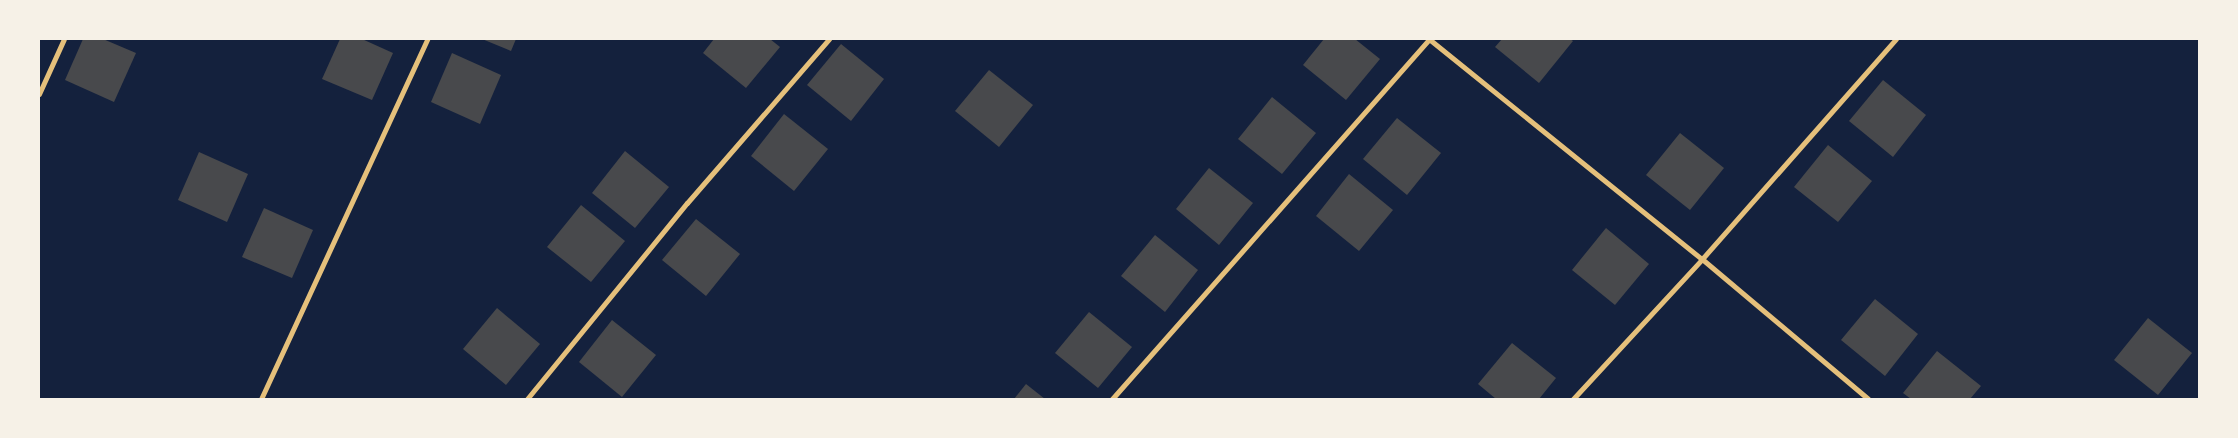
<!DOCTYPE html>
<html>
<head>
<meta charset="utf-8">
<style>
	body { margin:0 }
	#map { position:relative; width:2238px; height:438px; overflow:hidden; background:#14213d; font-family:Roboto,sans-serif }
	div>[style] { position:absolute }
	.building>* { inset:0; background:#48494c }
	.minor>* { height:5px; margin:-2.5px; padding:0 2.5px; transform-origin:2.5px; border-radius:2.5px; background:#e5c07b }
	span { translate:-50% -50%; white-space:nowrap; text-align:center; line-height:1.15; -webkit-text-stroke:5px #f6f1e7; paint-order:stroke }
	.frame { position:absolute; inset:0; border:40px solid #f6f1e7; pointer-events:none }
</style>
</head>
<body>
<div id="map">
	<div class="building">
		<i style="clip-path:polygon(83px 39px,103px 39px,136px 53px,114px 102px,65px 80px)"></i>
		<i style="clip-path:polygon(340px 39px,362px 39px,393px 53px,372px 100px,322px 79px)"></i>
		<i style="clip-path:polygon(482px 39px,516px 39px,511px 51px)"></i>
		<i style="clip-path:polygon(714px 39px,770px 39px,780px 47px,746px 88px,703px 53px)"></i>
		<i style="clip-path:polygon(1324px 39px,1355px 39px,1380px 59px,1346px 100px,1303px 65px)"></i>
		<i style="clip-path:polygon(1502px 39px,1570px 39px,1573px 41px,1539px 83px,1495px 47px)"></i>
		<i style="clip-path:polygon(841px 44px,884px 79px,851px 121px,807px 85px)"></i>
		<i style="clip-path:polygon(452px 53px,501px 75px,480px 124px,431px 102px)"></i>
		<i style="clip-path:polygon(989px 70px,1033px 105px,999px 147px,955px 111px)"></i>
		<i style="clip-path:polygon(1883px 80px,1926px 115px,1893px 157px,1849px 121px)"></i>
		<i style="clip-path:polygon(1272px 97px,1316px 133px,1282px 174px,1238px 139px)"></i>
		<i style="clip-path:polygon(784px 114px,828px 149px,794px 191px,751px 156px)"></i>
		<i style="clip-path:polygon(1397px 118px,1441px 153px,1407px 195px,1363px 159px)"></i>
		<i style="clip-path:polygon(1680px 133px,1724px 168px,1690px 210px,1646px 175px)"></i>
		<i style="clip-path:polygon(1828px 145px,1872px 181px,1838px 222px,1794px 187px)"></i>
		<i style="clip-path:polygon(625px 151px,669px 187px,635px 228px,592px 193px)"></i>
		<i style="clip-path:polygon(199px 152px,248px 174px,227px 222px,178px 200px)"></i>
		<i style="clip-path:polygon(1209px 168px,1253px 203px,1219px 245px,1176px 209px)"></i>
		<i style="clip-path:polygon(1349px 174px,1393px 210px,1359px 251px,1316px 216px)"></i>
		<i style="clip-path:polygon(581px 205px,625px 241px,591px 282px,547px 247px)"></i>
		<i style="clip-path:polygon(264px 208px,313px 230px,292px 278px,242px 257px)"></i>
		<i style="clip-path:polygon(696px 219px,740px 254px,706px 296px,662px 260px)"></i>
		<i style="clip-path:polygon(1606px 228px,1649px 264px,1615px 305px,1572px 270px)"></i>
		<i style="clip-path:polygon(1155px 235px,1198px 270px,1165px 312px,1121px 276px)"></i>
		<i style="clip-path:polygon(1875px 299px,1918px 334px,1885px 376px,1841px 340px)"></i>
		<i style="clip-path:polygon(497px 308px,540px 344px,506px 385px,463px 349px)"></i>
		<i style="clip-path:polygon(1089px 312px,1132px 347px,1098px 388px,1055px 353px)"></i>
		<i style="clip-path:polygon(2148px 318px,2192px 353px,2158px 395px,2114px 360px)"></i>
		<i style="clip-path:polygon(612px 320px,656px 355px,622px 397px,579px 362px)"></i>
		<i style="clip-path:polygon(1512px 343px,1556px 378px,1539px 399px,1496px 399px,1478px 384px)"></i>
		<i style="clip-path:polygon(1937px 351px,1981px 386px,1970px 399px,1911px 399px,1903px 393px)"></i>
		<i style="clip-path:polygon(1026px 384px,1045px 399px,1014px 399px)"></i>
	</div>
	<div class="minor">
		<i style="left:1429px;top:39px;width:351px;rotate:38.9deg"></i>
		<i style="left:1702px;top:259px;width:217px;rotate:40.1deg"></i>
		<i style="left:39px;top:94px;width:60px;rotate:-65.6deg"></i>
		<i style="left:261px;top:399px;width:396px;rotate:-65.2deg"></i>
		<i style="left:527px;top:399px;width:253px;rotate:-50.8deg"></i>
		<i style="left:687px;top:203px;width:217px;rotate:-49.1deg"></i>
		<i style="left:1112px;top:399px;width:480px;rotate:-48.6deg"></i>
		<i style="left:1573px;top:399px;width:190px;rotate:-47.3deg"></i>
		<i style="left:1702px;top:259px;width:293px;rotate:-48.6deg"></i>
	</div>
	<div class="frame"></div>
</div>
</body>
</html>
